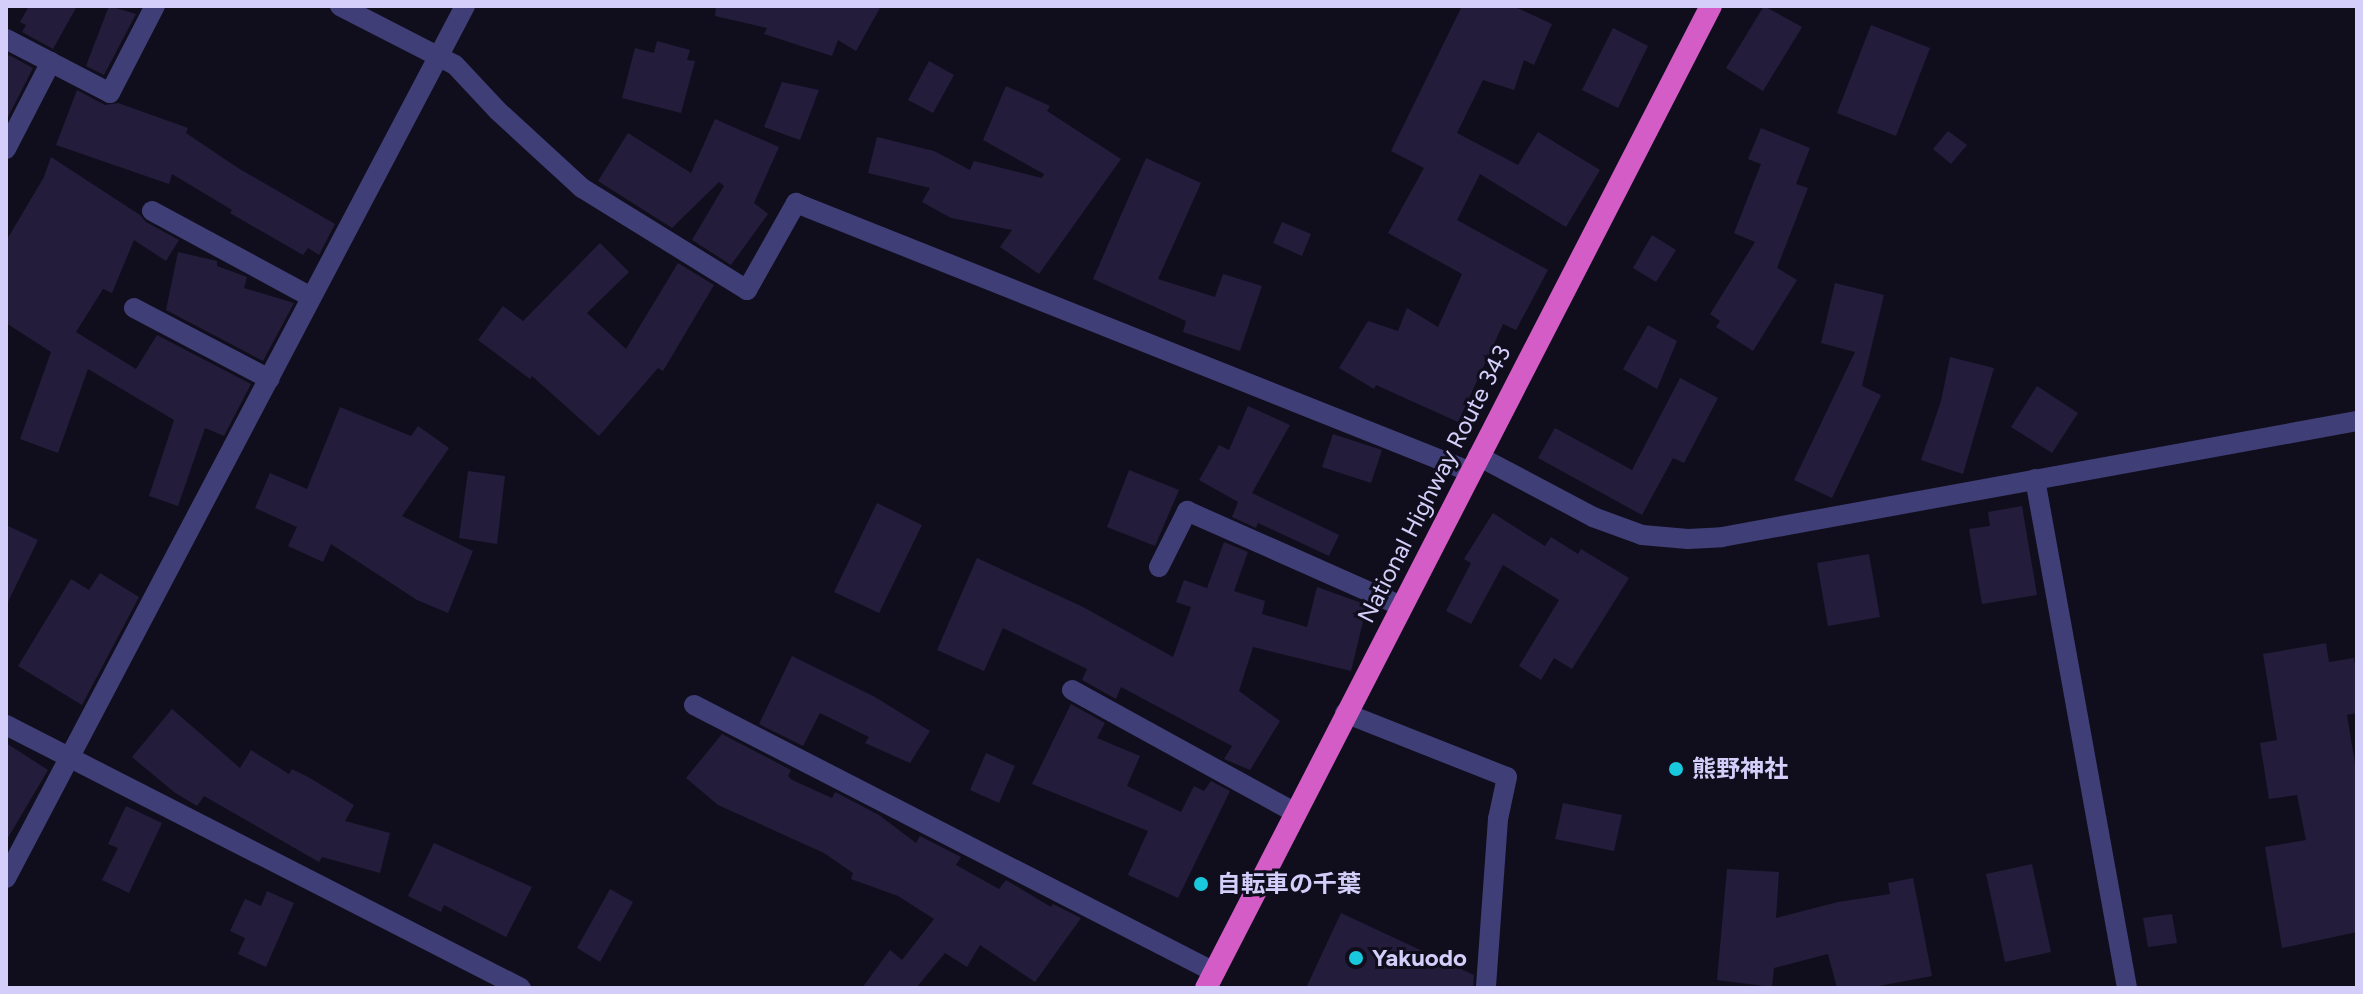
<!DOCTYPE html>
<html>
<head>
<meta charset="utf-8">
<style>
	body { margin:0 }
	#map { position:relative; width:2363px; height:994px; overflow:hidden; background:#100e1d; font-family:Figtree,"Noto Sans JP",sans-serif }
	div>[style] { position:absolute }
	.building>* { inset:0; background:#231c3b }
	.minor>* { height:20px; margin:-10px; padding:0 10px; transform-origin:10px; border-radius:10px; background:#403e77 }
	.tertiary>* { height:20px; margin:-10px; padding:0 10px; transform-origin:10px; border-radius:10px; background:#403e77 }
	.trunk>* { height:22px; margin:-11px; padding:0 11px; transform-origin:11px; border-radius:11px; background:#d35cc6 }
	.dots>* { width:22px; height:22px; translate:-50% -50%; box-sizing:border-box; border:4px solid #100e1d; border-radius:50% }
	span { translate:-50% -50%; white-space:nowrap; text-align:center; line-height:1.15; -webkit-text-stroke:6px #100e1d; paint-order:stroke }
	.street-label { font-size:24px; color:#d4cffa }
	.poi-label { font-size:24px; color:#d4cffa; font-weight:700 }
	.left { translate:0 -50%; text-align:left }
	.frame { position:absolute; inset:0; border:8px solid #d4cffa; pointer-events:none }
</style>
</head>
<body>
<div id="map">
	<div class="building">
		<i style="clip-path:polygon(29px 6px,77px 6px,53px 49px,22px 32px,26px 25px,20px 22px)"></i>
		<i style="clip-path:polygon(109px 6px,136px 14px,104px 75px,86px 66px)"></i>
		<i style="clip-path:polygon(716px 6px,881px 6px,856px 51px,838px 40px,832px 56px,764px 34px,767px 28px,715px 16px)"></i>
		<i style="clip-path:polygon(1462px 6px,1513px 6px,1552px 24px,1534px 65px,1524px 60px,1514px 90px,1483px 80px,1457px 133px,1518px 165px,1538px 132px,1600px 170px,1566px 227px,1480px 174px,1457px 220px,1548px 270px,1516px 330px,1503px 324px,1458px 422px,1376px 385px,1374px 389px,1339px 368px,1368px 321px,1398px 331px,1407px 308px,1438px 327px,1462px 274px,1388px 233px,1424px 168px,1391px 151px)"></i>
		<i style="clip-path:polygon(1764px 6px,1802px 27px,1763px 91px,1726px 68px)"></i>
		<i style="clip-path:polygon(1871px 25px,1930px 48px,1896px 136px,1837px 113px)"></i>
		<i style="clip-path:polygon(1613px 28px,1648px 46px,1618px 108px,1582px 90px)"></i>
		<i style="clip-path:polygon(657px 41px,690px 50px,687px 60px,695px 61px,681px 113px,622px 98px,635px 48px,654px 53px)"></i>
		<i style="clip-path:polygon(9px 55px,33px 68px,6px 121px,6px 60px)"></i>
		<i style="clip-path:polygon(929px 61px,954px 75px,933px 113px,908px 100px)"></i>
		<i style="clip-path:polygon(782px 82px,819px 90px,800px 140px,764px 127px)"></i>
		<i style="clip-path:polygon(1006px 86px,1050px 106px,1047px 111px,1121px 159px,1039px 274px,1000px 247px,1012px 230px,951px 218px,922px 202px,930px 188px,868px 173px,877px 137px,934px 151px,970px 170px,974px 161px,1042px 178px,1044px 174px,983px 140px)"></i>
		<i style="clip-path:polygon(77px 90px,105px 105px,118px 103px,188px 128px,186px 133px,238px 168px,335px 224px,319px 255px,308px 248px,303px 255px,230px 213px,232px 210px,172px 174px,169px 184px,56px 145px)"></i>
		<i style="clip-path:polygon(715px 119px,779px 147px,754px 203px,768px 214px,731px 265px,692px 240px,724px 186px,719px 182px,672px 228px,598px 181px,628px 133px,691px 173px)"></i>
		<i style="clip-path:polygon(1761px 128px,1810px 148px,1796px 184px,1808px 188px,1777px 268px,1797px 280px,1753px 351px,1716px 327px,1720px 321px,1710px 314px,1755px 242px,1734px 233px,1761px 164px,1748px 159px)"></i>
		<i style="clip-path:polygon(1948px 131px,1967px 145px,1951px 164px,1933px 149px)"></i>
		<i style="clip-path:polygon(51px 157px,140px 215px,146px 222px,179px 240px,166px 261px,134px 240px,112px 293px,103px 289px,76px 332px,136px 369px,157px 335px,251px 384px,224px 436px,205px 428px,178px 506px,149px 496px,174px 420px,88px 369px,58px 453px,20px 439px,51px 352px,6px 323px,6px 241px,44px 177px)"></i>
		<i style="clip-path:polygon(1146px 158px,1201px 183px,1158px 279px,1215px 297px,1223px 274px,1262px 286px,1240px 351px,1183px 332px,1186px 321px,1093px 279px)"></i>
		<i style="clip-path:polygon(1282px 222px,1311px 234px,1302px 256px,1273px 243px)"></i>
		<i style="clip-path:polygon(1652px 235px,1676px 250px,1656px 282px,1633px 268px)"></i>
		<i style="clip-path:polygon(600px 243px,629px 272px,587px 313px,626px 349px,678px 263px,714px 285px,663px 371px,658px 368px,599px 436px,532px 376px,530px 379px,478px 340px,503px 306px,523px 321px)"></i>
		<i style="clip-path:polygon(178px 252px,217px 261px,217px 266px,247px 277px,244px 288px,294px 303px,263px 361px,166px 310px)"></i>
		<i style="clip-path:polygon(1835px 283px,1884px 295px,1862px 386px,1881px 395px,1832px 498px,1794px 480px,1855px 352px,1821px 343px)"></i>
		<i style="clip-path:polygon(1648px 325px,1677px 341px,1657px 389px,1623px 369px)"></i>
		<i style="clip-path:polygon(1950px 357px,1994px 368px,1963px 474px,1921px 460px,1941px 401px)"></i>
		<i style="clip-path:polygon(1680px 378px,1718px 398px,1684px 463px,1673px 458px,1642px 515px,1538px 458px,1555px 428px,1632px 470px)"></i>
		<i style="clip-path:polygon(2037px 386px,2078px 413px,2052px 453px,2011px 427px)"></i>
		<i style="clip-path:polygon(1248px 406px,1290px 425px,1252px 493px,1339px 535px,1329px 556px,1258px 523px,1256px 528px,1232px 517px,1238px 502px,1199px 480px,1219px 445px,1229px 450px)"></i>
		<i style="clip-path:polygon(340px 407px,411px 436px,418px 426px,449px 448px,402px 516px,473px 551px,448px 613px,417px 600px,331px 544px,323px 562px,288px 546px,297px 527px,255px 508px,270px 473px,307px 489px)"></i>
		<i style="clip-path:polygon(1333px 434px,1382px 450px,1371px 483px,1322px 467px)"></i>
		<i style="clip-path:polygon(1129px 470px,1179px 490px,1155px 546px,1107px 527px)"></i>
		<i style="clip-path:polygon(468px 471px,505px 476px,497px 544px,459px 538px)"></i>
		<i style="clip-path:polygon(877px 503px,922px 525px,879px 613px,834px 592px)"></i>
		<i style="clip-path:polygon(2022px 506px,2037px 595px,1982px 604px,1969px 529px,1990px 526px,1988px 512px)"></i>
		<i style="clip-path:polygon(1493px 513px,1545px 546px,1551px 537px,1578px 554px,1581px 549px,1629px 578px,1572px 669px,1554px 658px,1541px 680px,1519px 666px,1559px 600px,1503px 565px,1471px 624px,1446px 611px,1471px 563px,1464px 559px)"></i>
		<i style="clip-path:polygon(6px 525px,38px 540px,6px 606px)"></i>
		<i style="clip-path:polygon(1224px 542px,1248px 552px,1234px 591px,1265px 601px,1262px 614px,1307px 627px,1317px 587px,1367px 605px,1351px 671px,1253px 647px,1239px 691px,1280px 721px,1250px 770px,1224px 759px,1232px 746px,1121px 687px,1116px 699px,1082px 680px,1087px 669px,1003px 628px,984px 671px,937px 650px,977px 558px,1083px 607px,1173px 657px,1191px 607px,1176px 602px,1184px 580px,1207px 588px)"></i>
		<i style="clip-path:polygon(1869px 554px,1880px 617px,1828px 626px,1817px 563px)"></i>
		<i style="clip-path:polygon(100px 573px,139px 597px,82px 705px,18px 666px,71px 579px,89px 590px)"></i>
		<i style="clip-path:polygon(2326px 643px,2329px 662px,2354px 658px,2357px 678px,2357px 713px,2347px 715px,2357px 776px,2357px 932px,2282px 948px,2265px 847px,2306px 840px,2297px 795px,2269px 799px,2260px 743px,2277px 740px,2263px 654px)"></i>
		<i style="clip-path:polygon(792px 656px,875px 697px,930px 731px,910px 763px,865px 743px,869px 737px,820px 713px,803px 746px,759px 724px)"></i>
		<i style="clip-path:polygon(1071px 704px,1105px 723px,1097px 738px,1140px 756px,1127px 786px,1181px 812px,1194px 786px,1204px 791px,1211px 781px,1230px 791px,1178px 898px,1128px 875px,1148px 831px,1032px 784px)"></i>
		<i style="clip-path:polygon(172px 709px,240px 768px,251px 750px,289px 774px,292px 769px,310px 778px,354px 805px,345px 821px,390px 833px,380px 873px,322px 857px,319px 862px,204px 796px,197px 806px,174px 792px,132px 757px)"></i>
		<i style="clip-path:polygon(722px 734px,791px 770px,788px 776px,792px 780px,832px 798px,835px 792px,879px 815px,916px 843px,920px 836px,961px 857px,956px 865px,999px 889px,1006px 880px,1051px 907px,1053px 904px,1081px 918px,1035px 982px,980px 945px,967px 967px,945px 953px,916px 988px,862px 988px,890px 950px,902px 960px,934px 919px,898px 896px,851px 879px,853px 873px,824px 853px,718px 805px,686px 778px)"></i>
		<i style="clip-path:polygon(6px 743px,48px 770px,6px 841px)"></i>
		<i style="clip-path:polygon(986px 753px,1015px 766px,999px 803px,970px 790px)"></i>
		<i style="clip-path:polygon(1563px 803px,1622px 815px,1614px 851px,1555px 839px)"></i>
		<i style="clip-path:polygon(126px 806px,162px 823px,129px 893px,102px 880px,118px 848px,108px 844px)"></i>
		<i style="clip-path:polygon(434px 843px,532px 887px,506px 937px,444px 905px,441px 912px,408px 896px)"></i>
		<i style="clip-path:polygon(2032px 864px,2051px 952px,2005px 962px,1986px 874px)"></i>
		<i style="clip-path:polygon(1727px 869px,1779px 872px,1776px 918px,1838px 902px,1890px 894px,1888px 883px,1913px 878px,1932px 976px,1868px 988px,1837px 988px,1828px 954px,1774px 968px,1772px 987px,1717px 980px)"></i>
		<i style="clip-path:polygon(610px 889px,633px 902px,600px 962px,577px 948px)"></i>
		<i style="clip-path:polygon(267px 891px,294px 903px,266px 967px,238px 954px,245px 938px,230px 931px,245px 899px,261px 906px)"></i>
		<i style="clip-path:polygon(1341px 913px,1474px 975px,1473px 988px,1306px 988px)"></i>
		<i style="clip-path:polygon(2172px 914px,2177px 943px,2148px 947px,2143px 918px)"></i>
	</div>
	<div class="minor">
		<i style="left:340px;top:6px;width:129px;rotate:27.2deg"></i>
		<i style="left:455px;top:65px;width:63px;rotate:46.9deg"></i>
		<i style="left:498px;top:111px;width:114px;rotate:42.5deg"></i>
		<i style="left:582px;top:188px;width:194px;rotate:31.7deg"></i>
		<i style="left:747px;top:290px;width:100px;rotate:-60.6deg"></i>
		<i style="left:796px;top:203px;width:727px;rotate:21.73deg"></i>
		<i style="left:6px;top:39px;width:117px;rotate:27.4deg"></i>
		<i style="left:110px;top:93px;width:98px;rotate:-62.7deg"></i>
		<i style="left:6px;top:149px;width:98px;rotate:-62.7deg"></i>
		<i style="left:152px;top:211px;width:181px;rotate:28.4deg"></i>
		<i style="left:134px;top:308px;width:153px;rotate:27.7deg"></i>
		<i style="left:2035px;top:479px;width:517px;rotate:79.75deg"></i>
		<i style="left:1159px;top:567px;width:63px;rotate:-63.4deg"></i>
		<i style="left:1187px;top:511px;width:234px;rotate:23.9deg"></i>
		<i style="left:1072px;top:690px;width:256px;rotate:28.8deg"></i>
		<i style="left:694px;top:705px;width:585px;rotate:27.18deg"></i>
		<i style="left:1345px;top:713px;width:174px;rotate:21.6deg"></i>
		<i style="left:1507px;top:777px;width:43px;rotate:102.1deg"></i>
		<i style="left:1498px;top:819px;width:169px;rotate:94.1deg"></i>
		<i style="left:6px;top:725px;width:578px;rotate:27.05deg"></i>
		<i style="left:6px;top:878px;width:985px;rotate:-62.24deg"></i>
	</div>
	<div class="tertiary">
		<i style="left:1478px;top:456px;width:130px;rotate:27.9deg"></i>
		<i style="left:1593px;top:517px;width:52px;rotate:20.2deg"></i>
		<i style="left:1642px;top:535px;width:46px;rotate:5deg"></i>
		<i style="left:1688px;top:539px;width:34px;rotate:-3deg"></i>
		<i style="left:1722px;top:537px;width:646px;rotate:-10.35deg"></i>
	</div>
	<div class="trunk">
		<i style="left:1206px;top:988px;width:1104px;rotate:-62.79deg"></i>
	</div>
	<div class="dots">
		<i style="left:1676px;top:769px;background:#19c8dc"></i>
		<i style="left:1201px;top:884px;background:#19c8dc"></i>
		<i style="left:1356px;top:958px;background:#19c8dc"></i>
	</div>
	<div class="street-label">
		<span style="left:1434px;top:484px;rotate:-63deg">National Highway Route 343</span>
	</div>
	<div class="poi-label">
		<span class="left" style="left:1692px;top:769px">熊野神社</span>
		<span class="left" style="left:1217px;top:884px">自転車の千葉</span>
		<span class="left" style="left:1372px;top:958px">Yakuodo</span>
	</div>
	<div class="frame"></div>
</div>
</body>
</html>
